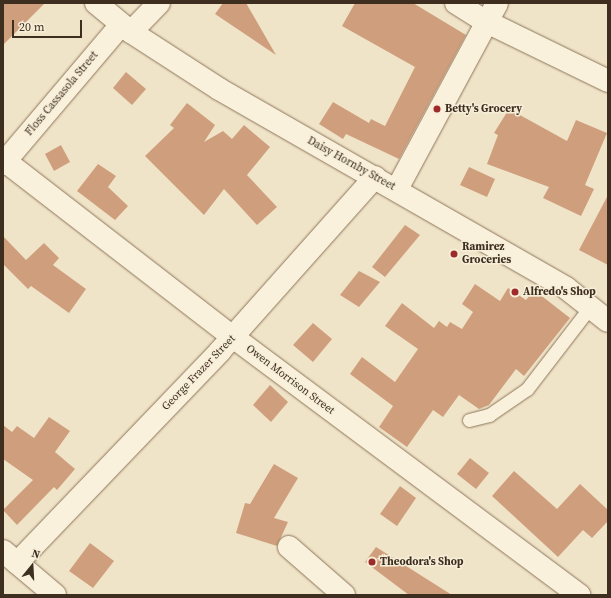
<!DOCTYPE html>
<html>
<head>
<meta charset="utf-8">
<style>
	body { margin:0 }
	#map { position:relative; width:611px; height:598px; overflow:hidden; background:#f0e4c8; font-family:"Source Serif 4",serif }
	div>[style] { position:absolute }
	.building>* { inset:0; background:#cf9f7d }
	.roads { filter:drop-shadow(0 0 1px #8d765c) drop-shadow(0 0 1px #8d765c) }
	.service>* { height:13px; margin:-6.5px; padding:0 6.5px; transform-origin:6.5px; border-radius:6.5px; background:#faf1dc }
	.minor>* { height:22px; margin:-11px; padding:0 11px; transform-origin:11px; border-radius:11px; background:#faf1dc }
	.tertiary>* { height:22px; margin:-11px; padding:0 11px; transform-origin:11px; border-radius:11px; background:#faf1dc }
	.dots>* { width:11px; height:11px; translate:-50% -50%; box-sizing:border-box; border:2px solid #f7eed8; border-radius:50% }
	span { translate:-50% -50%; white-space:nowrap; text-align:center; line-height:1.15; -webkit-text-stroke:3px #f7eed8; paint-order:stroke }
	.street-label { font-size:11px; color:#3d2e20 }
	.poi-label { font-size:11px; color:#3d2e20; font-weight:700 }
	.left { translate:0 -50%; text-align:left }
	.frame { position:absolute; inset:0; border:4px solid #3d2e20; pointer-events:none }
	.north { position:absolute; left:12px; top:546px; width:40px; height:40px; -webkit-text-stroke:3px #f7eed8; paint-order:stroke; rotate:18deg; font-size:11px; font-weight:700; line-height:16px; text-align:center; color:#3d2e20 }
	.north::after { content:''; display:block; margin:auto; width:14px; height:18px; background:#3d2e20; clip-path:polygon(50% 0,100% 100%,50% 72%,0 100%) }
	.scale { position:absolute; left:12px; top:20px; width:70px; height:18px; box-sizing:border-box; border:2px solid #3d2e20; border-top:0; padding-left:5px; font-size:12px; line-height:14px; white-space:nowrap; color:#3d2e20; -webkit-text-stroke:3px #f7eed8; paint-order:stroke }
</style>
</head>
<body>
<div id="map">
	<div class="building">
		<i style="clip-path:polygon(3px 3px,45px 3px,3px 45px)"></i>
		<i style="clip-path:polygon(223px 3px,246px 3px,276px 55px,215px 14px)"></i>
		<i style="clip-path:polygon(355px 3px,413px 3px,466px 35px,399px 159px,346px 134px,343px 139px,319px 124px,333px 102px,369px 123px,371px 119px,385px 126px,415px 67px,342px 26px)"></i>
		<i style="clip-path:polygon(126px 72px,146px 89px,132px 105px,113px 88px)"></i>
		<i style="clip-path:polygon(187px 103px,215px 125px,204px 142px,223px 131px,232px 139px,244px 125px,270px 147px,247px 175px,277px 207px,257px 225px,224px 189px,204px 215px,145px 156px,174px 128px,170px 125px)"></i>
		<i style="clip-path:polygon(509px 109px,567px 141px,576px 120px,607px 133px,585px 185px,594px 189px,581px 216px,543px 198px,549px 187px,487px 164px,498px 135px,494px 133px)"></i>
		<i style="clip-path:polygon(61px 145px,70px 162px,54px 171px,45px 154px)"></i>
		<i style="clip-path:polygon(98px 164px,116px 176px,108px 187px,128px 206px,115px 220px,77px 191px)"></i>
		<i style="clip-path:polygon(469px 167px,495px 179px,487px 197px,460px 185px)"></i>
		<i style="clip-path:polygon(608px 195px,608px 265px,579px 250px)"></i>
		<i style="clip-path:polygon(405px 225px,420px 235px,385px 277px,372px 267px)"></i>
		<i style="clip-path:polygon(3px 236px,26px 260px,44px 243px,59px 258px,53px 265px,86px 289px,69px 313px,31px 286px,28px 289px,3px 264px)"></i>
		<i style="clip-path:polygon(359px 271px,380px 282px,359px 307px,340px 295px)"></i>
		<i style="clip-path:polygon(475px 284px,500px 301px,508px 288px,526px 300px,534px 290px,570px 318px,524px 376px,516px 369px,489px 405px,479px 409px,459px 395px,443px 417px,433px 410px,407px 447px,379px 427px,393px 406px,350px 374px,362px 357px,395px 382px,418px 349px,385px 326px,402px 303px,434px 328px,439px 321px,447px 327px,450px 322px,462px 329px,473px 312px,462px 304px)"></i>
		<i style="clip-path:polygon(313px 323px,332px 339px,313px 362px,293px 345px)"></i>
		<i style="clip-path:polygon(270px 385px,288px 402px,271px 422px,253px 405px)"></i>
		<i style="clip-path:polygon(49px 417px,70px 431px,55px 452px,75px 469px,57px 490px,54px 487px,17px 525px,3px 510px,33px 480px,3px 459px,3px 425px,12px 432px,17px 426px,34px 438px)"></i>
		<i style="clip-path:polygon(470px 458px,489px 473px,476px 489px,457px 474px)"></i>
		<i style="clip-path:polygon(274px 464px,298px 478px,274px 518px,288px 522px,277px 546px,236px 533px,245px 503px,250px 504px)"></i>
		<i style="clip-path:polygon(514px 471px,557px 509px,580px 484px,608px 510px,608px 521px,592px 538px,583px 530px,558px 557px,492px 496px)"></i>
		<i style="clip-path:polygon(400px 486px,416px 498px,397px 526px,380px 514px)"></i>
		<i style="clip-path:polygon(90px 543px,114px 561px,93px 588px,69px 571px)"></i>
		<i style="clip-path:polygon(376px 547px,452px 595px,409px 595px,365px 562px)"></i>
	</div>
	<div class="roads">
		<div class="service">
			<i style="left:469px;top:420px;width:21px;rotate:-14deg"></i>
			<i style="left:489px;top:415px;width:46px;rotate:-34.4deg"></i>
			<i style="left:527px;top:389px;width:105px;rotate:-52.4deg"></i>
		</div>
		<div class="minor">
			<i style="left:456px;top:3px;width:36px;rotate:32deg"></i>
			<i style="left:487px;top:22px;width:135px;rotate:26deg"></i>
			<i style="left:131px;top:32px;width:40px;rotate:-46deg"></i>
			<i style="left:5px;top:161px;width:288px;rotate:37.7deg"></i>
			<i style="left:233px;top:337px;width:432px;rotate:36.7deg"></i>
			<i style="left:3px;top:164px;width:182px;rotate:-49.7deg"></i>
			<i style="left:397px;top:189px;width:211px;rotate:-61.7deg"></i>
			<i style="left:289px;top:547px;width:73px;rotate:41.1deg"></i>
			<i style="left:3px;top:551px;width:68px;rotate:40.2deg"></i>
			<i style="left:17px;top:563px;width:294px;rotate:-46.2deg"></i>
			<i style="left:220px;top:351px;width:233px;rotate:-48.3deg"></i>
		</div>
		<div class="tertiary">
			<i style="left:96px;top:3px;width:45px;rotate:39.6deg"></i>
			<i style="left:131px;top:32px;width:105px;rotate:32.9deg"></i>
			<i style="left:219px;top:89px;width:400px;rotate:29.8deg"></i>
			<i style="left:566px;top:288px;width:53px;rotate:38.2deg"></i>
		</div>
	</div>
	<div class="dots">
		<i style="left:437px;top:109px;background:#9e2a2b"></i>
		<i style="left:454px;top:254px;background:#9e2a2b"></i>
		<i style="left:515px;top:292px;background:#9e2a2b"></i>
		<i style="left:372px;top:562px;background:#9e2a2b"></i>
	</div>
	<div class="street-label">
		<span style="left:62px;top:94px;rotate:-50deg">Floss Cassasola Street</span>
		<span style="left:351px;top:164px;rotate:29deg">Daisy Hornby Street</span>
		<span style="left:199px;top:373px;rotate:-46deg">George Frazer Street</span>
		<span style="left:290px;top:380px;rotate:37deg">Owen Morrison Street</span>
	</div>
	<div class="poi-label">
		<span class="left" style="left:445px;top:109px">Betty's Grocery</span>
		<span class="left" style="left:462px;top:254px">Ramirez<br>Groceries</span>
		<span class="left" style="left:523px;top:292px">Alfredo's Shop</span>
		<span class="left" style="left:380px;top:562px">Theodora's Shop</span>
	</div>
	<div class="frame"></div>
	<div class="north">N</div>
	<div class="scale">20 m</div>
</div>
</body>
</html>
